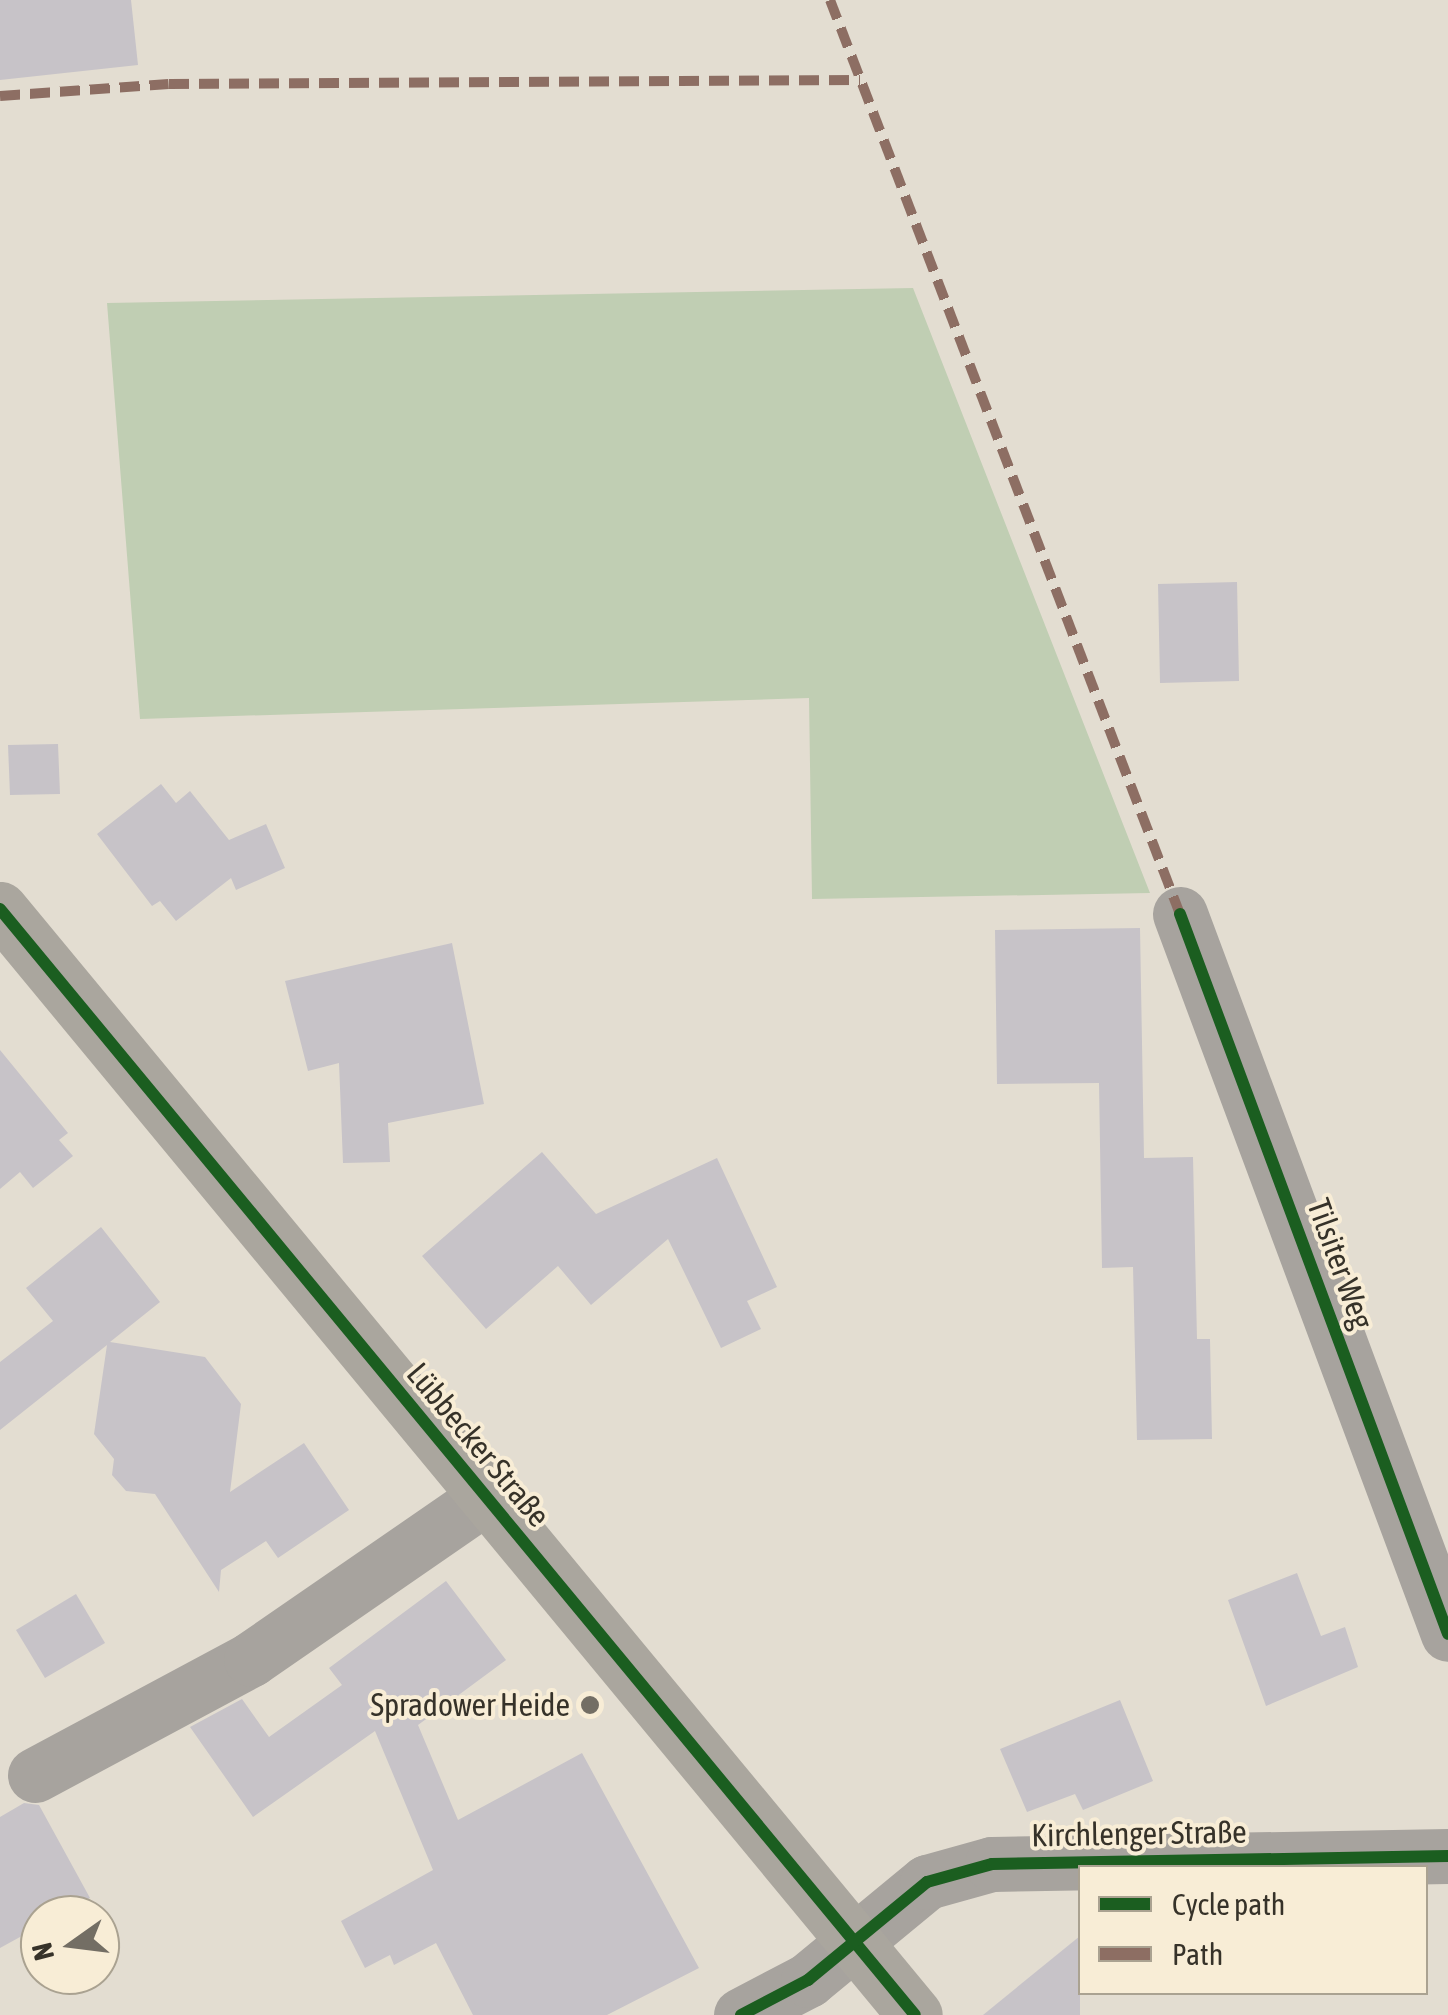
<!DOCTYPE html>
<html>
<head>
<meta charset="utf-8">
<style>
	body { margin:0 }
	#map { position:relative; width:1448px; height:2015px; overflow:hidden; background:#e3ddd1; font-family:"Asap Condensed",sans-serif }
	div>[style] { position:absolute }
	.green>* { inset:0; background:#c0ceb3 }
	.building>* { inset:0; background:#c7c3c8 }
	.minor>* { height:55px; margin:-27.5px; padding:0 27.5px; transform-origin:27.5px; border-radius:27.5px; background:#a7a39e }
	.major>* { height:55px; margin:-27.5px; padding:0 27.5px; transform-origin:27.5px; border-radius:27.5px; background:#aaa69e }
	.quiet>* { height:10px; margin-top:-5px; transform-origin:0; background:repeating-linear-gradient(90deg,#8d6e63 0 20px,transparent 0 30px) }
	.cycleway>* { height:12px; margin:-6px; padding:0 6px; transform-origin:6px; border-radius:6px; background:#1b5e20 }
	.dots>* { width:28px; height:28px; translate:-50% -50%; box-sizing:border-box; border:5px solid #f8edd6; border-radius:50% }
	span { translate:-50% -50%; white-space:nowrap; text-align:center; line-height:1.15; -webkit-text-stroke:8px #f8edd6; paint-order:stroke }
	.street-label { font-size:32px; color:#363229 }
	.poi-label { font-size:32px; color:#363229 }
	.right { translate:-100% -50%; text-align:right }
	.legend { position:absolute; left:1078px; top:1865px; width:350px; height:130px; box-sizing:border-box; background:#f8edd6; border:2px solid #aaa291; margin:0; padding:12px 18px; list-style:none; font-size:30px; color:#363229 }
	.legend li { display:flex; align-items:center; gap:20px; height:50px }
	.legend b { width:50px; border:2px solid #aaa291 }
	.north { position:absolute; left:20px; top:1895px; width:100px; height:100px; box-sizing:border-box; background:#f8edd6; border:2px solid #aaa291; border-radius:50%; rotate:256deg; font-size:28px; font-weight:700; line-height:40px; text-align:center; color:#363229 }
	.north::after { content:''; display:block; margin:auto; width:35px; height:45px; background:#736e64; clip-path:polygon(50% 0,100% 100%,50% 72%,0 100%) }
</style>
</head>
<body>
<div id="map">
	<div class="green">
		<i style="clip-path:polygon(913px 288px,1150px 893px,812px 899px,809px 698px,140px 719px,107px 303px)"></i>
	</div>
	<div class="building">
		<i style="clip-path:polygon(0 0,131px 0,138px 65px,0 80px)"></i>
		<i style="clip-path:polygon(1237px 582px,1239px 681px,1160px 683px,1158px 584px)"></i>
		<i style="clip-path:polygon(58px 744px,60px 794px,10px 795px,8px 745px)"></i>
		<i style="clip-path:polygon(161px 784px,176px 803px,190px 791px,229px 840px,266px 824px,285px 868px,236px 890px,231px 878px,176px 921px,160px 901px,152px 906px,97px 834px)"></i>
		<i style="clip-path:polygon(1140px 928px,1144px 1158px,1193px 1157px,1197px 1339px,1210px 1339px,1212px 1439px,1137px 1440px,1133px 1267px,1102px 1268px,1099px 1083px,997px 1084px,995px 930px)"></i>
		<i style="clip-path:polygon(452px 943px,484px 1104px,388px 1123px,390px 1162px,343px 1163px,339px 1063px,308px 1071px,285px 981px)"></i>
		<i style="clip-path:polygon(0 1050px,68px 1133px,59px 1140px,73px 1156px,33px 1188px,20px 1172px,0 1189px)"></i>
		<i style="clip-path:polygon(542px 1152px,596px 1214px,717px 1158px,777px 1287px,747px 1301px,761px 1329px,721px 1348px,668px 1239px,591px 1305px,558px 1266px,486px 1329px,422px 1256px)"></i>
		<i style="clip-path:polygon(101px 1227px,160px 1302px,110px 1342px,205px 1357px,241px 1404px,230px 1492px,304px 1443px,349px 1510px,278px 1558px,266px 1541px,221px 1570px,219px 1592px,155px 1494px,126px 1491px,112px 1475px,114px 1459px,94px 1434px,107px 1345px,0 1430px,0 1362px,53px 1321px,26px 1288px)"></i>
		<i style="clip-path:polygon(1297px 1573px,1321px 1636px,1345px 1627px,1358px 1667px,1266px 1706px,1228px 1600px)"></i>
		<i style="clip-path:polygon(446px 1581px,506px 1660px,418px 1725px,458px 1820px,582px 1753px,699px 1968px,607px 2015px,473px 2015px,436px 1943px,394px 1965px,390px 1955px,365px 1968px,341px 1921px,433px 1870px,375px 1731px,253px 1817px,190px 1727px,242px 1699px,269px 1737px,342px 1685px,329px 1668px)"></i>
		<i style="clip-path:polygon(76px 1594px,105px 1643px,45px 1678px,16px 1630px)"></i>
		<i style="clip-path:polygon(1120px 1700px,1153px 1781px,1083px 1810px,1075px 1794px,1027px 1812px,1000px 1749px)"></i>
		<i style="clip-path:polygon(24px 1803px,39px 1805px,90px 1898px,59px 1915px,40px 1915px,40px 1926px,0 1948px,0 1817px)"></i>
		<i style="clip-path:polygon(1080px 1936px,1080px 2015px,983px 2015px)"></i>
	</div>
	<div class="minor">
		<i style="left:1180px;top:914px;width:768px;rotate:69.58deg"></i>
		<i style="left:35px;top:1775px;width:245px;rotate:-28.2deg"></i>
		<i style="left:251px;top:1659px;width:285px;rotate:-34.6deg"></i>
		<i style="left:741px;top:2015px;width:76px;rotate:-27.6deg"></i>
		<i style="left:808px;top:1980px;width:154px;rotate:-39.5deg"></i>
		<i style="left:927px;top:1882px;width:67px;rotate:-15.5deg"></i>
		<i style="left:992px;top:1864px;width:456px;rotate:-1deg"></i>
	</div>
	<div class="major">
		<i style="left:0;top:909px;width:1435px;rotate:50.4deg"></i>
	</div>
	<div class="quiet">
		<i style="left:830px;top:0;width:979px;rotate:69.05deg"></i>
		<i style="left:0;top:96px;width:169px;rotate:-4.1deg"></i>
		<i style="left:169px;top:84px;width:691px;rotate:-0.33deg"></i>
	</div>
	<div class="cycleway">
		<i style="left:0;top:909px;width:1435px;rotate:50.4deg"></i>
		<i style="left:1180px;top:914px;width:768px;rotate:69.58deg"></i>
		<i style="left:741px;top:2015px;width:76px;rotate:-27.6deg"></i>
		<i style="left:808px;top:1980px;width:154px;rotate:-39.5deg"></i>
		<i style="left:927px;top:1882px;width:67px;rotate:-15.5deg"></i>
		<i style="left:992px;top:1864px;width:456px;rotate:-1deg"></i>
	</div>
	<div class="dots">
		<i style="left:590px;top:1705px;background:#736e64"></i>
	</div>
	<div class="street-label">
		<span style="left:1340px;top:1264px;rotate:70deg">Tilsiter Weg</span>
		<span style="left:478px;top:1445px;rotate:50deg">Lübbecker Straße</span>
		<span style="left:1139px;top:1834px;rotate:-1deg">Kirchlenger Straße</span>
	</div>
	<div class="poi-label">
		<span class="right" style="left:570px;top:1705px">Spradower Heide</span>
	</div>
	<ul class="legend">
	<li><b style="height:12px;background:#1b5e20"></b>Cycle path</li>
	<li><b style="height:12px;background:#8d6e63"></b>Path</li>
	</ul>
	<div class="north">N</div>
</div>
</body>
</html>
